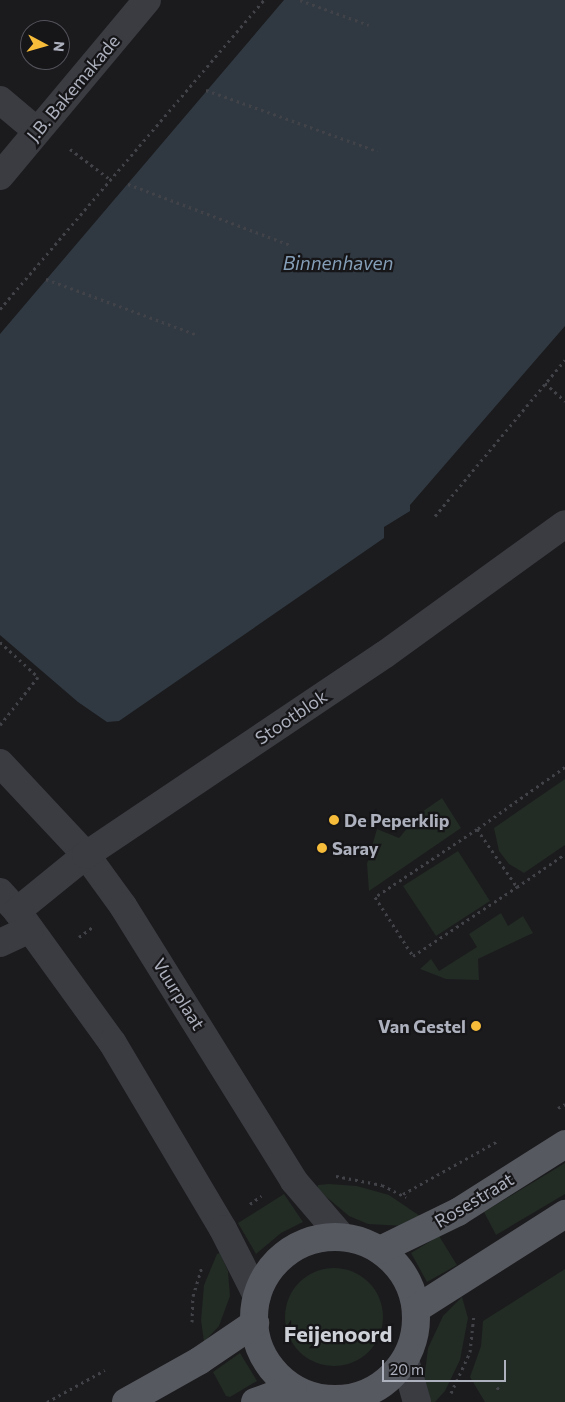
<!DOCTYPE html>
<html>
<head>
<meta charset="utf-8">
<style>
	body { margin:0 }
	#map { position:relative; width:565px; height:1402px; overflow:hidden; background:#1b1b1d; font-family:Commissioner,sans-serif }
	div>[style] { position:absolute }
	.green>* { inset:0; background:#222b24 }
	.round { border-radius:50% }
	.water>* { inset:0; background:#303942 }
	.path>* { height:3px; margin-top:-1.5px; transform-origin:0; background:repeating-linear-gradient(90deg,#414349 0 2.5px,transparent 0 6.5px) }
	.minor>* { height:28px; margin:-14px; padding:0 14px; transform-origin:14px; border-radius:14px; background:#3b3c42 }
	.major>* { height:28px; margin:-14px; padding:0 14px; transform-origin:14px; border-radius:14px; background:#575961 }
	.major>.ring { margin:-14px; padding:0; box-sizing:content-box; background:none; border:28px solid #575961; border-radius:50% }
	.dots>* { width:14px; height:14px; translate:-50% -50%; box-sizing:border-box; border:2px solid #161518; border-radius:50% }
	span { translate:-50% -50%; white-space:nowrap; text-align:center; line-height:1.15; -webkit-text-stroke:4.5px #161518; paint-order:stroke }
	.street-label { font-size:18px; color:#adb1bd }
	.poi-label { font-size:18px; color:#adb1bd; font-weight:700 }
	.left { translate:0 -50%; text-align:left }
	.right { translate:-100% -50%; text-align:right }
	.water-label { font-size:19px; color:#849eb7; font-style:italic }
	.district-label { font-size:22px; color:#ced1d8; font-weight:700 }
	.north { position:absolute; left:20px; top:20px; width:50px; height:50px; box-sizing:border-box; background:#161518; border:1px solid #52535a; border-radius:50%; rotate:96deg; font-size:14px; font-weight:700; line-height:20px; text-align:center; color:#adb1bd }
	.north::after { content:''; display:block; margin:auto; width:18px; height:22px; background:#f6bc3a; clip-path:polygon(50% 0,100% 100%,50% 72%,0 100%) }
	.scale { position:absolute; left:382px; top:1360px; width:124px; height:22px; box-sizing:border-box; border:2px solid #adb1bd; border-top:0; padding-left:6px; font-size:15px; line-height:18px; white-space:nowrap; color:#adb1bd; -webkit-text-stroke:4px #161518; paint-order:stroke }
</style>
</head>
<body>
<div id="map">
	<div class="green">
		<i style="clip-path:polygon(565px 779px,565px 845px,524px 873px,509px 864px,499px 851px,494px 828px)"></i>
		<i style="clip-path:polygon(442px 798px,461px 828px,369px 891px,367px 864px,377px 829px,399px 838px,419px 814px)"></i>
		<i style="clip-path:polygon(458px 851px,490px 901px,436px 936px,403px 886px)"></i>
		<i style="clip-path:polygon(501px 913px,508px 926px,523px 916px,533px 933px,478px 959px,479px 980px,446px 979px,420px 969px,431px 959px,439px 971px,477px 947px,469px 934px)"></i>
		<i style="clip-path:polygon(565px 1163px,565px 1194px,496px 1235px,484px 1212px)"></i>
		<i style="clip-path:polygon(329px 1184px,357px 1186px,389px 1195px,423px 1218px,404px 1226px,368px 1224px,349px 1216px,317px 1189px,318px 1185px)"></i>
		<i style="clip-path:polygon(284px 1194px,303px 1222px,281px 1233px,256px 1254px,238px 1223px)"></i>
		<i style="clip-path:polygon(439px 1236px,457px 1265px,427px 1282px,411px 1253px)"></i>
		<i style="clip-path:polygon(220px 1253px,228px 1271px,230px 1296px,219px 1326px,204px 1342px,201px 1320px,204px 1285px,217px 1254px)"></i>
		<i class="round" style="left:285px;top:1268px;width:98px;height:98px"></i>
		<i style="clip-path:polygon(565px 1269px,565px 1402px,485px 1402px,470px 1377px,481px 1346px,483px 1321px)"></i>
		<i style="clip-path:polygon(462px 1297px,468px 1318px,460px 1360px,445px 1391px,435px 1402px,428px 1402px,424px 1381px,428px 1348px,443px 1316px)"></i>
		<i style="clip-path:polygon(240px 1353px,257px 1381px,230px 1397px,226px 1396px,213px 1372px)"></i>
	</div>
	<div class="water">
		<i style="clip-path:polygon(284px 0,565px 0,565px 326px,410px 505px,410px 511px,384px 527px,384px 538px,119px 721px,107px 722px,78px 702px,0 635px,0 334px)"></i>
	</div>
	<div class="path">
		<i style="left:300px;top:0;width:73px;rotate:19.9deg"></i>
		<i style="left:206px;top:90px;width:182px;rotate:19.6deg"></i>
		<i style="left:70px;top:149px;width:51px;rotate:37.1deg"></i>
		<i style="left:128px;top:184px;width:173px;rotate:20.6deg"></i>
		<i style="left:46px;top:279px;width:159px;rotate:20.3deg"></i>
		<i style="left:0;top:309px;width:406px;rotate:-49.5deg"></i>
		<i style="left:545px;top:383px;width:27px;rotate:42deg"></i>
		<i style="left:435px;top:516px;width:203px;rotate:-50.2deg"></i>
		<i style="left:0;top:642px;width:52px;rotate:42.6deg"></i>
		<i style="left:38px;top:677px;width:61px;rotate:128.4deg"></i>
		<i style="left:565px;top:767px;width:108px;rotate:144.8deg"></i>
		<i style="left:477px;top:829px;width:70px;rotate:55.4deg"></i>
		<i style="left:517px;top:887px;width:58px;rotate:-34.5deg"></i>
		<i style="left:477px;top:829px;width:123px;rotate:146.3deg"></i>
		<i style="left:375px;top:897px;width:70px;rotate:57.2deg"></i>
		<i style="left:413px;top:956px;width:125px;rotate:-33.6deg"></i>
		<i style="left:79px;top:937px;width:19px;rotate:-36deg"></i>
		<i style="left:558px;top:1108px;width:8px;rotate:-30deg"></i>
		<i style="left:336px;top:1176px;width:47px;rotate:11.1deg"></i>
		<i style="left:382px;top:1185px;width:27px;rotate:27deg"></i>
		<i style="left:403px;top:1194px;width:107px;rotate:-29.2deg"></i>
		<i style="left:250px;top:1204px;width:14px;rotate:-36deg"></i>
		<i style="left:192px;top:1322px;width:26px;rotate:-88deg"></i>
		<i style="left:193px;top:1296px;width:30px;rotate:-73deg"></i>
		<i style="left:497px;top:1387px;width:4px;rotate:56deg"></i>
		<i style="left:451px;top:1393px;width:45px;rotate:-65.1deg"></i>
		<i style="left:470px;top:1352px;width:38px;rotate:-84deg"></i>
		<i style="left:47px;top:1402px;width:66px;rotate:-28.9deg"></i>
	</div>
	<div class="minor">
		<i style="left:0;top:100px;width:48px;rotate:40deg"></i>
		<i style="left:0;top:176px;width:229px;rotate:-50.1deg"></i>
		<i style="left:0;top:763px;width:126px;rotate:46.9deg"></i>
		<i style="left:86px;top:855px;width:63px;rotate:54deg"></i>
		<i style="left:123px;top:906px;width:324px;rotate:58.1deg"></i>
		<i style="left:294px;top:1181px;width:74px;rotate:49.4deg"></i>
		<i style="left:0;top:892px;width:25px;rotate:48deg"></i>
		<i style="left:17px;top:911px;width:162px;rotate:54.1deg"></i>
		<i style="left:112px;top:1042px;width:217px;rotate:59.3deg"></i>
		<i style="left:223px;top:1229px;width:75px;rotate:63.1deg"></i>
		<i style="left:17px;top:911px;width:89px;rotate:-39.1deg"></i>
		<i style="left:86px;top:855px;width:359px;rotate:-33.9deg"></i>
		<i style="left:384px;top:655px;width:223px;rotate:-35.9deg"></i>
		<i style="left:0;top:943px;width:33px;rotate:-25deg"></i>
		<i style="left:405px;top:1360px;width:44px;rotate:74.1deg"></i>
		<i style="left:343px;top:1399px;width:4px;rotate:56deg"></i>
	</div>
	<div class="major">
		<i class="ring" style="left:254px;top:1237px;width:134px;height:134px"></i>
		<i style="left:380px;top:1250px;width:87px;rotate:-26deg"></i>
		<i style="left:458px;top:1212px;width:127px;rotate:-32.4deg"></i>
		<i style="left:416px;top:1309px;width:177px;rotate:-32.5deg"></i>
		<i style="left:126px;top:1402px;width:84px;rotate:-29.3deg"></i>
		<i style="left:199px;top:1361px;width:68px;rotate:-34.2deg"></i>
		<i style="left:255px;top:1402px;width:40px;rotate:-20.2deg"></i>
	</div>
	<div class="dots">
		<i style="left:334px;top:820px;background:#f6bc3a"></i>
		<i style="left:322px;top:848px;background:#f6bc3a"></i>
		<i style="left:476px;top:1026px;background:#f6bc3a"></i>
	</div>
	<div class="street-label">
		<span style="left:73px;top:88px;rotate:-50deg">J.B. Bakemakade</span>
		<span style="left:291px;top:717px;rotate:-34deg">Stootblok</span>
		<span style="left:179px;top:994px;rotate:58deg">Vuurplaat</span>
		<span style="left:474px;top:1200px;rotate:-31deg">Rosestraat</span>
	</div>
	<div class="poi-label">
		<span class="left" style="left:344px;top:820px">De Peperklip</span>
		<span class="left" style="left:332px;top:848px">Saray</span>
		<span class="right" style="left:466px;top:1026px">Van Gestel</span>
	</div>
	<div class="water-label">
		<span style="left:338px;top:263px">Binnenhaven</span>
	</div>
	<div class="district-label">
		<span style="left:338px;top:1334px">Feijenoord</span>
	</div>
	<div class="north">N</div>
	<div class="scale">20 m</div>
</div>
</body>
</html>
